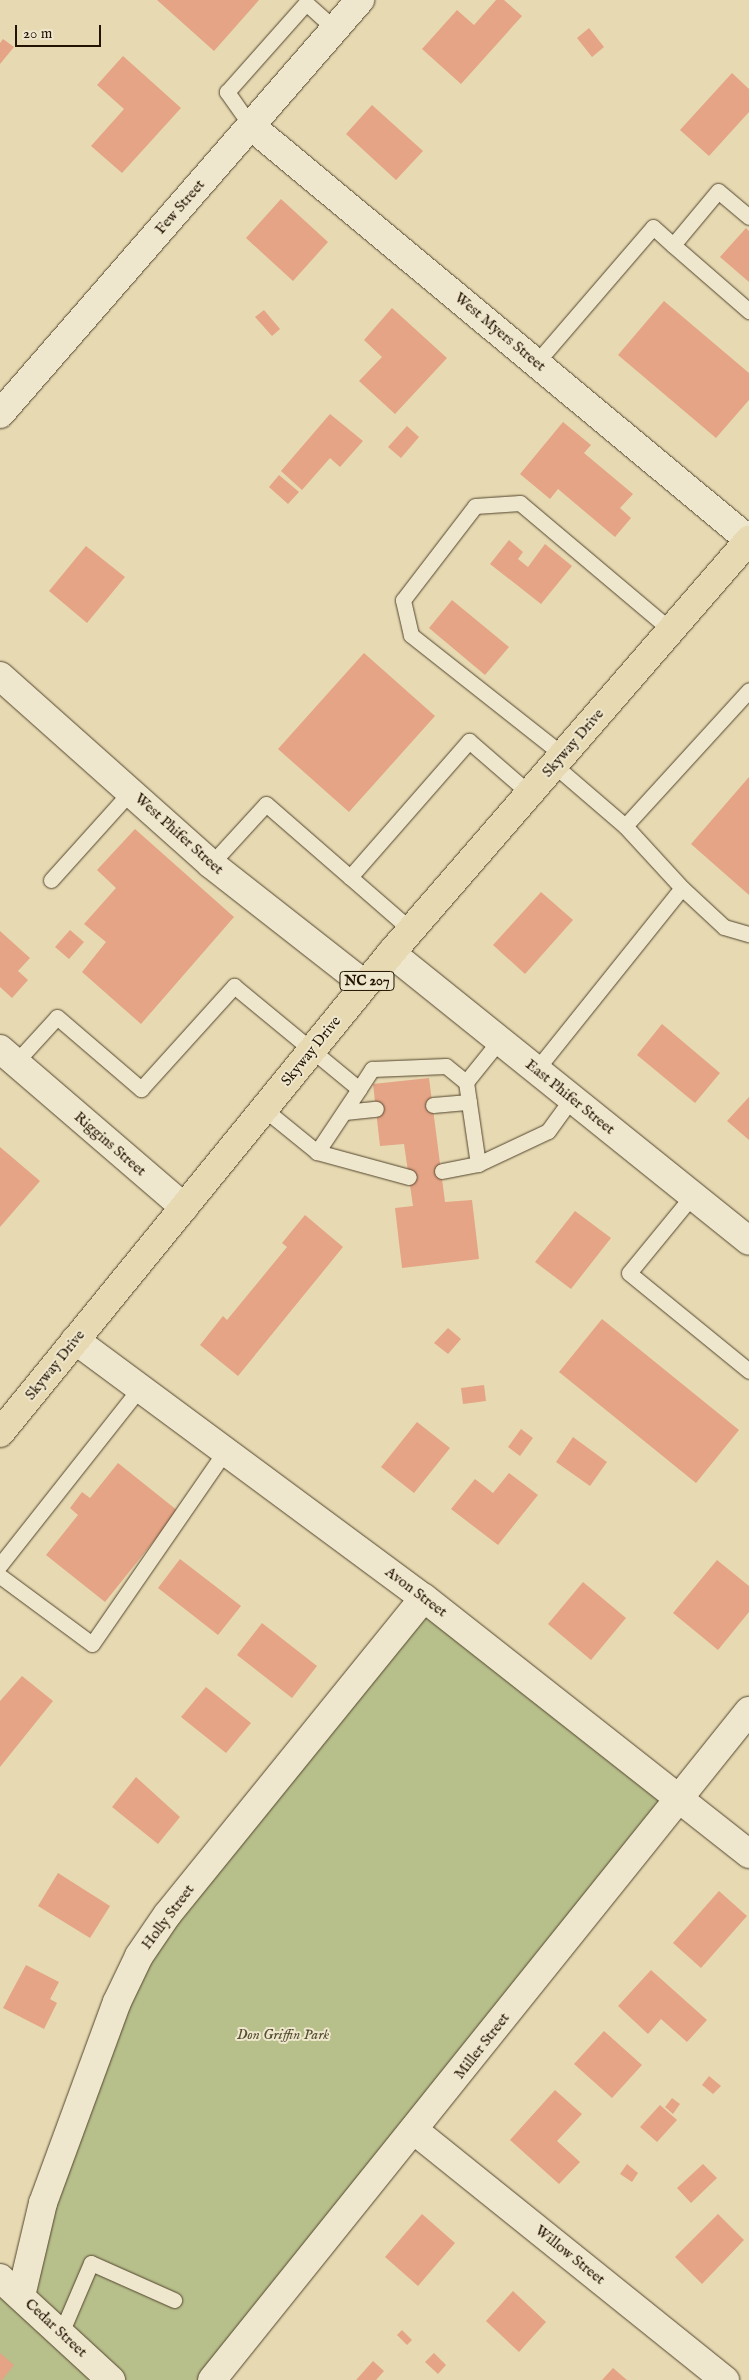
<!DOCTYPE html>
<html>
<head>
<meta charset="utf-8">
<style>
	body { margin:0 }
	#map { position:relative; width:749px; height:2380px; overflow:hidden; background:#e7dab2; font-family:"IM FELL English",serif }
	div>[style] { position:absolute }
	.green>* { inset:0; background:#b7bf8b }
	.building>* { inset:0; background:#e4a485 }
	.roads { filter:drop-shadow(0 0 1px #53452e) drop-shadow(0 0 1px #53452e) }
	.lane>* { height:15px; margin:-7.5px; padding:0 7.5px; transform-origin:7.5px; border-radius:7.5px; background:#efe7cd }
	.street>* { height:28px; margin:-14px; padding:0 14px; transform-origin:14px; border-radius:14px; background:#efe7cd }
	.secondary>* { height:28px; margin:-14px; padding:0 14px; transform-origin:14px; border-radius:14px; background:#efe7cd }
	.primary>* { height:28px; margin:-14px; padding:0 14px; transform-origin:14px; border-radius:14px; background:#e7dab2 }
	span { translate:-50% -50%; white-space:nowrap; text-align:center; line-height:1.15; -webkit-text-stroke:4px #efe7cd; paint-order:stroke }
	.shield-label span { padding:1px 4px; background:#efe7cd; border:1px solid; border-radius:4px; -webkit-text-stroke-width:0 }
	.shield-label { font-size:14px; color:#221302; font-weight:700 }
	.street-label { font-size:15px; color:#221302 }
	.park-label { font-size:15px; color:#564f32; font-style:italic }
	.scale { position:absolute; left:15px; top:25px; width:86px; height:22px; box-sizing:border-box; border:2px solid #221302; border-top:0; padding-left:6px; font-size:15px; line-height:18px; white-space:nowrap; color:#221302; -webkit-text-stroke:4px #efe7cd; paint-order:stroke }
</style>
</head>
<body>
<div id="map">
	<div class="green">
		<i style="clip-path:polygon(427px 1611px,667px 1798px,201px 2380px,0 2380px,0 2286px,24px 2306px,50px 2202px,146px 1956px)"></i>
	</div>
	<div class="building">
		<i style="clip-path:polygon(157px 0,259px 0,214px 51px)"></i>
		<i style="clip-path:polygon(496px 0,504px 0,522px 16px,461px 84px,422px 49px,457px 10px,474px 25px)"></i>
		<i style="clip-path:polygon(589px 28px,604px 47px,592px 57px,577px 38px)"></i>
		<i style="clip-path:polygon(3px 39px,14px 47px,0 64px,0 43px)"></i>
		<i style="clip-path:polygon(123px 56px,181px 108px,122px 173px,91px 146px,124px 109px,97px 85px)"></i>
		<i style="clip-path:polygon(732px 73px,749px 89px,749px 112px,709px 156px,680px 130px)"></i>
		<i style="clip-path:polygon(372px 105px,423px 151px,396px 180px,346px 134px)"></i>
		<i style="clip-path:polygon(281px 199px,328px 242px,293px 281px,246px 238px)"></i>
		<i style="clip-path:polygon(746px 228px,749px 231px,749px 282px,720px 257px)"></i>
		<i style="clip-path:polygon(664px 301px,749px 373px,749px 400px,716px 438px,618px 355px)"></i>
		<i style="clip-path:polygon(392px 308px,447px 358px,395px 414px,359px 381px,382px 357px,364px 340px)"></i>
		<i style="clip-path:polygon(264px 310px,280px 329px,272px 336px,255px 317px)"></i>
		<i style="clip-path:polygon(330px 414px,363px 441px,340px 467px,330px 458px,302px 490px,281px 471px)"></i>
		<i style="clip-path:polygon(563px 422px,591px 445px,584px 453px,633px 494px,620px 508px,631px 518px,615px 537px,558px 489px,550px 499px,520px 474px)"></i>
		<i style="clip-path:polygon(407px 426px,419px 437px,401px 458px,388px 447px)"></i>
		<i style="clip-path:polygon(279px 475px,299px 492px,288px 504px,269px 487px)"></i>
		<i style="clip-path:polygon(509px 540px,523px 552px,518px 559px,528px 567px,545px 544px,572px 566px,541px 604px,490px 564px)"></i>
		<i style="clip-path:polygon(86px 546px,125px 577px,87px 623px,49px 591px)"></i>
		<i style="clip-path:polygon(452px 600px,509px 647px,485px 675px,429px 628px)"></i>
		<i style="clip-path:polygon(364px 653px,435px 716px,349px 812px,278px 749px)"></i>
		<i style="clip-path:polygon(749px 777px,749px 895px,691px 844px)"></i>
		<i style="clip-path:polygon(135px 829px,234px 917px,141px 1024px,82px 972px,106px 942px,84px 924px,116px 888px,97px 870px)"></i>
		<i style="clip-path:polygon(541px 892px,573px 920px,525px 974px,493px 945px)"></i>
		<i style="clip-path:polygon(70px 930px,84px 942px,69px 959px,55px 947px)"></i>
		<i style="clip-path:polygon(0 931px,30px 958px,18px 971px,28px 980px,12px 998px,0 987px)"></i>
		<i style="clip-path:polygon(662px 1024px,720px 1073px,695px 1103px,637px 1055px)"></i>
		<i style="clip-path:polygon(429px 1078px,445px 1202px,472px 1200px,479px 1259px,402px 1268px,395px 1208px,413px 1206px,404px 1144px,380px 1146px,373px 1084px)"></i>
		<i style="clip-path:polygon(749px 1097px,749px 1140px,727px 1121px)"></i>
		<i style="clip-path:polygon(0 1147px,40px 1181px,0 1227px)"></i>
		<i style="clip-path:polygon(575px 1211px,611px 1238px,571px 1289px,535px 1262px)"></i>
		<i style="clip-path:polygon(305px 1215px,343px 1247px,238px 1376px,200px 1345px,223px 1316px,227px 1320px,287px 1247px,282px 1243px)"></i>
		<i style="clip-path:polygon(602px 1319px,739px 1430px,696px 1483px,559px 1372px)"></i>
		<i style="clip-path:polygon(448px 1328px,461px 1339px,448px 1354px,434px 1343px)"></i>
		<i style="clip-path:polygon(484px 1385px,486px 1401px,463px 1404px,461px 1388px)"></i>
		<i style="clip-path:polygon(417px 1422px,450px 1448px,414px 1493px,381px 1467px)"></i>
		<i style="clip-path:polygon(521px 1429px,533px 1438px,520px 1456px,508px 1447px)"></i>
		<i style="clip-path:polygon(573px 1437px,607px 1462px,590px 1486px,556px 1462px)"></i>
		<i style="clip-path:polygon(118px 1463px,178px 1511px,105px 1602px,46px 1555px,78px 1515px,70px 1508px,82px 1492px,90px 1498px)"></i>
		<i style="clip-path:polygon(509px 1473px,538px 1495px,498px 1545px,451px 1509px,475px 1479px,493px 1493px)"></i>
		<i style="clip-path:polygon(180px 1559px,241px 1606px,218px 1635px,158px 1588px)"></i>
		<i style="clip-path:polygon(717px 1560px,749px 1586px,749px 1612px,718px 1650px,673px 1613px)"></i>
		<i style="clip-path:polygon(583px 1582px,626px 1618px,591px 1660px,548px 1624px)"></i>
		<i style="clip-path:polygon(262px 1623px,317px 1666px,292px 1698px,237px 1655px)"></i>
		<i style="clip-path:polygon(22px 1676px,53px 1701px,0 1767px,0 1701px)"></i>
		<i style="clip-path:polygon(206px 1687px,251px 1723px,226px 1753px,181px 1717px)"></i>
		<i style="clip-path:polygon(136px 1777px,180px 1817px,158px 1844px,112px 1807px)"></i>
		<i style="clip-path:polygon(58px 1873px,110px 1906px,90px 1938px,38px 1906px)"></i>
		<i style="clip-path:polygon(719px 1891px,747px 1916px,701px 1968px,673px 1943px)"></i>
		<i style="clip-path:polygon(26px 1965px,59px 1982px,50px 1999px,57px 2003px,44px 2029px,3px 2008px)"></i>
		<i style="clip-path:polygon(651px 1970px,707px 2020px,687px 2042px,661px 2019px,648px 2034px,618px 2006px)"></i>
		<i style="clip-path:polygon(604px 2031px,642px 2065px,612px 2098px,574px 2064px)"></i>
		<i style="clip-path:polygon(709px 2076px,721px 2086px,713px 2094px,702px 2085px)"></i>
		<i style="clip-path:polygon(555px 2090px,582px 2114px,557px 2141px,580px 2162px,559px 2184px,510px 2140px)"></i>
		<i style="clip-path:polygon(672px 2098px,680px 2104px,673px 2114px,665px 2107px)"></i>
		<i style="clip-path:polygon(660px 2105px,677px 2120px,657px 2142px,640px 2127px)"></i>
		<i style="clip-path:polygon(627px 2164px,638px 2173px,632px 2182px,620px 2174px)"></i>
		<i style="clip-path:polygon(703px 2164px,717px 2178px,691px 2203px,677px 2188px)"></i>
		<i style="clip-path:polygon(422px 2214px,455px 2243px,418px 2286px,385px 2257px)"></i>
		<i style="clip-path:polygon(718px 2214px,744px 2240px,702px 2284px,675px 2257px)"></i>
		<i style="clip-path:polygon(513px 2291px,546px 2322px,519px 2352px,486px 2321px)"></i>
		<i style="clip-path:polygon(402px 2330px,412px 2340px,407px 2345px,397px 2335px)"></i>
		<i style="clip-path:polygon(0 2353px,14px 2365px,2px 2380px,0 2380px)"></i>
		<i style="clip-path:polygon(434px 2353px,446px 2365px,438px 2374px,425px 2362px)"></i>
		<i style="clip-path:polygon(373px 2361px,384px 2371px,376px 2380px,356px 2380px)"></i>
		<i style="clip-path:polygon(613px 2368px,627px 2380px,602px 2380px)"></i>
	</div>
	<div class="roads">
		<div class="lane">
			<i style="left:251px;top:126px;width:42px;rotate:-125.2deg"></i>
			<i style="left:227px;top:92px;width:119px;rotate:-48.4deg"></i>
			<i style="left:306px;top:3px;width:39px;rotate:42deg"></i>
			<i style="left:749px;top:217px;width:40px;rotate:-140deg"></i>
			<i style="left:718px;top:191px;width:70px;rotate:129.8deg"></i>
			<i style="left:673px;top:245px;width:101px;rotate:41deg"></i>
			<i style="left:536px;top:363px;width:179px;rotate:-49.3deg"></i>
			<i style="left:653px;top:227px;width:27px;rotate:42deg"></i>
			<i style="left:563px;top:755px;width:194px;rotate:-141.7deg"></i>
			<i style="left:411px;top:635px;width:36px;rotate:-103deg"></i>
			<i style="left:403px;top:600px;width:118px;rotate:-52.5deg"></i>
			<i style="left:475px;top:506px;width:45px;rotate:-3.8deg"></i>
			<i style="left:520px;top:503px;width:197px;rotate:40.1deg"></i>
			<i style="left:554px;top:765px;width:94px;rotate:40.7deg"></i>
			<i style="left:625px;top:826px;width:184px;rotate:-47.6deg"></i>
			<i style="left:211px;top:864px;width:81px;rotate:-47.5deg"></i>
			<i style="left:266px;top:804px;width:111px;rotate:41deg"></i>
			<i style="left:51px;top:880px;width:120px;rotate:-48deg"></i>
			<i style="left:682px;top:888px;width:57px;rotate:42.9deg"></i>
			<i style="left:724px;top:927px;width:26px;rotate:16deg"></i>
			<i style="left:411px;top:930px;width:81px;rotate:-139deg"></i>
			<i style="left:350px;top:877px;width:181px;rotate:-48.8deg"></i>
			<i style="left:469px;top:741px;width:79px;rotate:40.9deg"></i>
			<i style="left:499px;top:1041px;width:53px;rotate:128.8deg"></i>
			<i style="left:466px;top:1082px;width:83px;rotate:81.7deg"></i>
			<i style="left:478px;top:1164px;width:77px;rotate:-25.2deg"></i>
			<i style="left:548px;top:1131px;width:39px;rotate:-54deg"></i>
			<i style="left:15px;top:1063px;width:62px;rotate:-47.6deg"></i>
			<i style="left:57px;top:1017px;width:111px;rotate:40.6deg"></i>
			<i style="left:141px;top:1089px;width:139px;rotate:-47.9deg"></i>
			<i style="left:234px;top:986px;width:162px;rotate:39.5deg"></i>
			<i style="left:359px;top:1089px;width:76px;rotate:123.7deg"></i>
			<i style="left:317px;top:1152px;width:68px;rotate:-140.9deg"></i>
			<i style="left:536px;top:1070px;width:233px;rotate:-51.3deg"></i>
			<i style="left:682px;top:888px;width:84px;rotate:-132.6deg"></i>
			<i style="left:359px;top:1089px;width:24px;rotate:-57deg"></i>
			<i style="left:372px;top:1069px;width:74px;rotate:-2.3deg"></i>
			<i style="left:446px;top:1066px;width:26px;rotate:39deg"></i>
			<i style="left:433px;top:1105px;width:36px;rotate:-5deg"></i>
			<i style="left:345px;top:1112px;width:31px;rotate:-6deg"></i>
			<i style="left:317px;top:1152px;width:95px;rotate:15.2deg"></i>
			<i style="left:442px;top:1171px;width:37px;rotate:-11deg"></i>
			<i style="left:692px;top:1196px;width:99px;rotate:129.3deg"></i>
			<i style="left:629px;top:1273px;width:155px;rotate:39.2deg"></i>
			<i style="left:0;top:1565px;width:226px;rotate:-51.7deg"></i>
			<i style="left:0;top:1576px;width:114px;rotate:36.5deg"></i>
			<i style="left:92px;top:1644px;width:234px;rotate:-55.4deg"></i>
			<i style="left:61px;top:2333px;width:76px;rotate:-66.8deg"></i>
			<i style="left:91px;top:2263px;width:91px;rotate:24deg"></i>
		</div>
		<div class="street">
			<i style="left:251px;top:126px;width:648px;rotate:39.74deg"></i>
			<i style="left:0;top:414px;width:549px;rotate:-48.99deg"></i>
			<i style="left:0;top:1049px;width:243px;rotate:40.7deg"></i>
			<i style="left:75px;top:1340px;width:434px;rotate:36.5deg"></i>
			<i style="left:424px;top:1598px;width:414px;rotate:38.2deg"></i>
			<i style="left:415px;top:2131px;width:398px;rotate:38.8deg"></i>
			<i style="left:0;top:2278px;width:151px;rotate:42.6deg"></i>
			<i style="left:21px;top:2296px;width:96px;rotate:-76.7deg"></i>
			<i style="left:43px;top:2203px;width:214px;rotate:-69.8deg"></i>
			<i style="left:117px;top:2002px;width:51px;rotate:-64.4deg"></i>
			<i style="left:139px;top:1956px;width:50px;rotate:-55.7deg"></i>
			<i style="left:167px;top:1915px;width:408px;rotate:-51deg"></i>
			<i style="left:212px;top:2380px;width:858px;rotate:-51.25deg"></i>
		</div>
		<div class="secondary">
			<i style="left:0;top:676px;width:283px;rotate:41.7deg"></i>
			<i style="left:211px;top:864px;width:194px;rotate:38.1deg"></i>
			<i style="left:391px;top:953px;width:459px;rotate:38.8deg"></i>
		</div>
		<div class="primary">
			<i style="left:0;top:1433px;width:619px;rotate:-50.83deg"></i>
			<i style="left:391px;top:953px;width:547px;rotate:-49.08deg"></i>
		</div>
	</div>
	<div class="shield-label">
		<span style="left:367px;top:981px">NC 207</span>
	</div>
	<div class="street-label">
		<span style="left:180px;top:207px;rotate:-49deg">Few Street</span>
		<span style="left:500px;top:332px;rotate:40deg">West Myers Street</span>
		<span style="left:573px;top:743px;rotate:-49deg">Skyway Drive</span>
		<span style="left:179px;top:834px;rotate:42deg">West Phifer Street</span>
		<span style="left:311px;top:1051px;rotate:-51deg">Skyway Drive</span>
		<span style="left:570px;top:1097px;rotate:39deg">East Phifer Street</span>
		<span style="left:110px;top:1144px;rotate:41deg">Riggins Street</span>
		<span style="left:55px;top:1365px;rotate:-51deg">Skyway Drive</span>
		<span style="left:416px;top:1592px;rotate:37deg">Avon Street</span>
		<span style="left:168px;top:1917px;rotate:-53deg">Holly Street</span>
		<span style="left:482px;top:2046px;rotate:-52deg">Miller Street</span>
		<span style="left:570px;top:2255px;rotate:39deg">Willow Street</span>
		<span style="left:56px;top:2328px;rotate:43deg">Cedar Street</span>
	</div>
	<div class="park-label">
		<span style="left:283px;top:2035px">Don Griffin Park</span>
	</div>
	<div class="scale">20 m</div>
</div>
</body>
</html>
